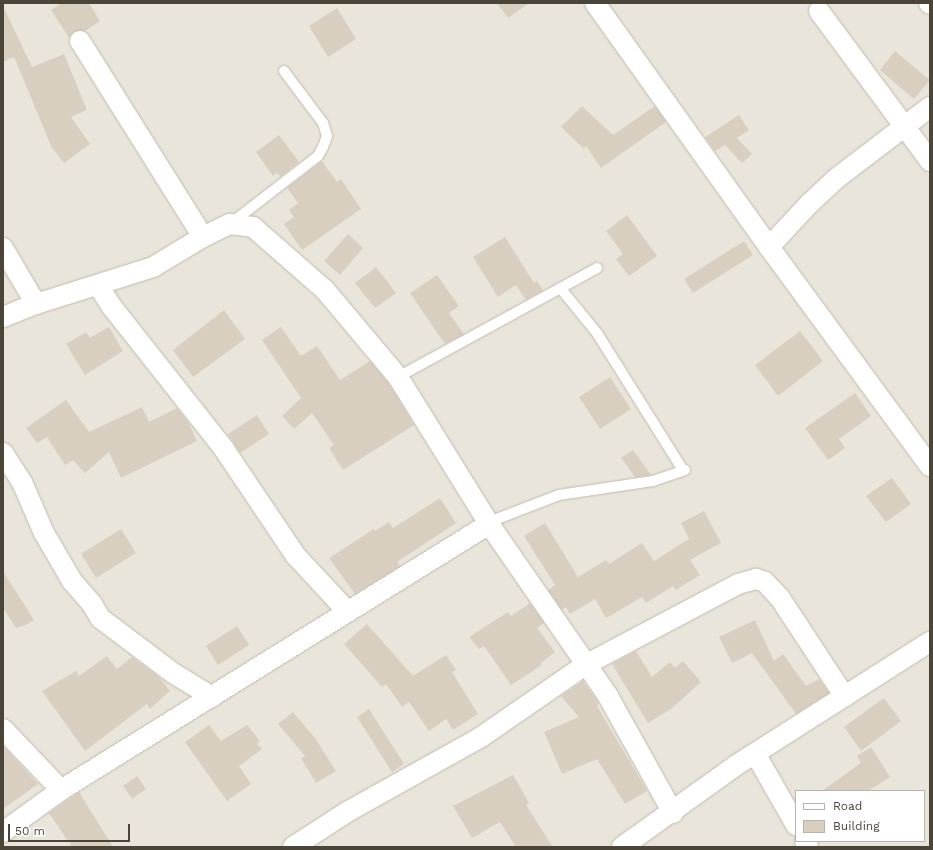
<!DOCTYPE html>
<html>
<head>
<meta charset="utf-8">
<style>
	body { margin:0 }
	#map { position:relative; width:933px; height:850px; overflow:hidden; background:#f6f3ec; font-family:"Work Sans",sans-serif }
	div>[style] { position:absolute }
	.residential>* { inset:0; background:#eae5da }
	.building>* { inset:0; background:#d8cfc1 }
	.roads { filter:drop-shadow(0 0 1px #c2bbae) drop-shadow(0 0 1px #c2bbae) }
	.lane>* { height:10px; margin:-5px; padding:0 5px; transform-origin:5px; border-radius:5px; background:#fff }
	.street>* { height:20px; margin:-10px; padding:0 10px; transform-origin:10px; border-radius:10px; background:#fff }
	span { translate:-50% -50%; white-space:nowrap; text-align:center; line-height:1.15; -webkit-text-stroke:4px #fff; paint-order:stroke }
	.frame { position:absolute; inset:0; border:4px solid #4b4439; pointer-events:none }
	.legend { position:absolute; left:795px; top:790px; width:130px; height:52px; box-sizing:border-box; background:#fff; border:1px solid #b7b4b0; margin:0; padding:5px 7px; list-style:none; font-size:12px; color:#4b4439 }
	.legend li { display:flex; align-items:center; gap:8px; height:20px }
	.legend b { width:20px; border:1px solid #b7b4b0 }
	.scale { position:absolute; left:8px; top:824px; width:122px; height:18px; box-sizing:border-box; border:2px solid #4b4439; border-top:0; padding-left:5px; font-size:12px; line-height:14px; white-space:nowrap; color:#4b4439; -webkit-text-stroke:3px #fff; paint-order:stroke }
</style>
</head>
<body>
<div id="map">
	<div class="residential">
		<i style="clip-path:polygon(evenodd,3px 3px,930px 3px,930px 847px,3px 847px,3px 3px,796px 791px,924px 791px,924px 841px,796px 841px,796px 791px)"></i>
	</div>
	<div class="building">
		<i style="clip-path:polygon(62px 3px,89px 3px,100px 21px,85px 31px,74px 31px,69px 38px,51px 10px)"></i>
		<i style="clip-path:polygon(497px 3px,529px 3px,508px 18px)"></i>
		<i style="clip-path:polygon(3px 6px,32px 67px,64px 54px,87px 110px,71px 117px,90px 144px,64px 163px,52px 148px,14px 57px,3px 62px)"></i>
		<i style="clip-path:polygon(337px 8px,356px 39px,328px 57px,309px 26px)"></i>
		<i style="clip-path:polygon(895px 51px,930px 80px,914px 99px,880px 70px)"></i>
		<i style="clip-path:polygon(582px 106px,613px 135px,655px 106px,666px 122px,601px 168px,586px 146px,584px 149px,561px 127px)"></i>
		<i style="clip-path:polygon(739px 115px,749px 130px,737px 138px,752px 154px,742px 163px,725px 145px,715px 151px,705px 137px)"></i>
		<i style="clip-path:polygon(279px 135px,299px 162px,280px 177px,277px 173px,273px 176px,256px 152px)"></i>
		<i style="clip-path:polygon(322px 161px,337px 182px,341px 179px,361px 209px,302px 250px,284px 224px,294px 217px,289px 210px,298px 203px,287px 188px)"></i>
		<i style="clip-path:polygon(627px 215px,657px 256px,629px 276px,616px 259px,623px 254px,606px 231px)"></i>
		<i style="clip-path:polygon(348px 234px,363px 248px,340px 275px,324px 261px)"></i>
		<i style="clip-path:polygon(505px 237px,534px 283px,537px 281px,543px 290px,526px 300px,516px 285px,498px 297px,473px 257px)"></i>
		<i style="clip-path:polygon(744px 241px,753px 255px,693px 293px,684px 279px)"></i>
		<i style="clip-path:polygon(376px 267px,396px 293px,375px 308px,355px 283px)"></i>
		<i style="clip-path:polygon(437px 275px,459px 306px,449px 313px,464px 334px,445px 344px,410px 293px)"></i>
		<i style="clip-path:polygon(224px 310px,245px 339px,193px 377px,173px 350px)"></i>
		<i style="clip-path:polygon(109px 327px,123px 351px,85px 375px,66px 344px,86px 332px,90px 338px)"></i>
		<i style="clip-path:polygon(281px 327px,301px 356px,317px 346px,340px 380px,370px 361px,389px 384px,414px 425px,343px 470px,329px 448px,334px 445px,312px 413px,294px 429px,282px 416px,301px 398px,262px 340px)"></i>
		<i style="clip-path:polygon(800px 331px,823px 361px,778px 396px,755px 365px)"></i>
		<i style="clip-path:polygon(610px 377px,631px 409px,600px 429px,579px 397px)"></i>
		<i style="clip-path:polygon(855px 393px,871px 416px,839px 439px,845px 448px,828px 460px,805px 428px)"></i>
		<i style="clip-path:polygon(66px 400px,89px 432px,142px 407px,149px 422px,177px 408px,188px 422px,197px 441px,121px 478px,109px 452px,85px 473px,73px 460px,65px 465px,47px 437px,37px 443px,26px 428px)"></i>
		<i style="clip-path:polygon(257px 415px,269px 434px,240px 453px,228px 434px)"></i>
		<i style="clip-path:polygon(633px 450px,651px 475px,635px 477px,621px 458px)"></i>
		<i style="clip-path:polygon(892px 478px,911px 504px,886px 522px,866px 496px)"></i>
		<i style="clip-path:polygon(440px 498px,456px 523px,397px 562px,400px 566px,355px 594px,329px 558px,374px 529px,375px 531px,389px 522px,393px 528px)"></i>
		<i style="clip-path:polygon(704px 511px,721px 543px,690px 560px,700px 575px,676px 590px,673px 586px,646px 603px,642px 597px,606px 618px,595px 599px,570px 614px,566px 607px,562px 610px,548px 590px,555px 585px,524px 536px,545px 523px,578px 577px,606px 560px,609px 564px,642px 543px,654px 561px,689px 539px,681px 523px)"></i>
		<i style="clip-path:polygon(121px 529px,136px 553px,96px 578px,81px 554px)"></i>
		<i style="clip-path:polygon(3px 571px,34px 620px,26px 625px,16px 628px,3px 608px)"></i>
		<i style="clip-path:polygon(530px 603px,544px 623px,537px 628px,555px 652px,541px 663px,542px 665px,511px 685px,484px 646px,479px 649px,469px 637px,508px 612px,511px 616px)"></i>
		<i style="clip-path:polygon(755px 620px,774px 661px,783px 654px,806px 686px,819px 679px,829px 693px,796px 714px,752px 653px,732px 663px,719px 637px)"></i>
		<i style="clip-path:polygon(367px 624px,413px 676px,446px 655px,456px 670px,452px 672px,478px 714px,453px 730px,446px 719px,429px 731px,409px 702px,402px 707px,386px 684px,382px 687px,344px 644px)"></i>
		<i style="clip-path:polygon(237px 626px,249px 645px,218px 665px,206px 646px)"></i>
		<i style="clip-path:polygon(636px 651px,652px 677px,670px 662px,675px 668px,683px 661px,701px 682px,671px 709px,648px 723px,612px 664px)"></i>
		<i style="clip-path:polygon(107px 656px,117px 669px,132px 657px,159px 677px,170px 691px,150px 709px,147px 704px,85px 751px,42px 691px,76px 671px,79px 676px)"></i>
		<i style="clip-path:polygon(583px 681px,598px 702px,597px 706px,647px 791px,625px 804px,597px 759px,562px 774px,544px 732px,579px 717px,561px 696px)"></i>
		<i style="clip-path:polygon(884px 698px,901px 721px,861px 751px,844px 727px)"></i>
		<i style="clip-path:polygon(369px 709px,404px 764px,392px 772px,357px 717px)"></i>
		<i style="clip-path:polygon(293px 712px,315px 738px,336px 771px,316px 783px,301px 758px,305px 756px,278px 724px)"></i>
		<i style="clip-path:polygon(209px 725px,221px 741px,247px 725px,260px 741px,257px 744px,262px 749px,239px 766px,251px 784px,227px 801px,185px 742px)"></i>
		<i style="clip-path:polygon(871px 747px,890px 777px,868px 791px,822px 791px,861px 763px,857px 756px)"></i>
		<i style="clip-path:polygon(5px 748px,38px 784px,3px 809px,3px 750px)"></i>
		<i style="clip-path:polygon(513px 775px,529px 803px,526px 805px,553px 847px,516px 847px,500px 822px,472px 838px,453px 806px)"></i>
		<i style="clip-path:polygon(137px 776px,146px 789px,132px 799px,123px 786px)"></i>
		<i style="clip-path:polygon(79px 792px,113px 847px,72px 847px,49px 813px)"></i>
	</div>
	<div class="roads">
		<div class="lane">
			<i style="left:230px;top:224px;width:111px;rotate:-37.7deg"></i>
			<i style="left:318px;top:156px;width:10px;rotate:-61deg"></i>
			<i style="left:323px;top:147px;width:12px;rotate:-70deg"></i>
			<i style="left:327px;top:136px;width:14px;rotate:-107deg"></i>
			<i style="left:323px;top:123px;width:65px;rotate:-126.9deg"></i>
			<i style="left:561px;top:289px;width:57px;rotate:50.7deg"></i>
			<i style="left:597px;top:333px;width:162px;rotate:57.9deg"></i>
			<i style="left:398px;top:377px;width:227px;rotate:-28.7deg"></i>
			<i style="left:489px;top:522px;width:75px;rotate:-21.1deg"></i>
			<i style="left:559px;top:495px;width:95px;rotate:-8.5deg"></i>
			<i style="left:653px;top:481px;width:34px;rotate:-19deg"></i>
		</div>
		<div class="street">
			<i style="left:595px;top:3px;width:300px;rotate:54.5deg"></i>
			<i style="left:769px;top:247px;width:272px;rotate:53.7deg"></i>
			<i style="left:929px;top:3px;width:1px;rotate:45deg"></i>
			<i style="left:819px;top:11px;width:187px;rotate:53.5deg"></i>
			<i style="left:80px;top:41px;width:231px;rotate:57.9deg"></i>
			<i style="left:769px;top:247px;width:59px;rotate:-47.1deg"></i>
			<i style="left:809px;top:204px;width:38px;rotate:-43deg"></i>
			<i style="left:837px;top:178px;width:117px;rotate:-37.4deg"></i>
			<i style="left:3px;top:248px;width:65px;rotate:59.5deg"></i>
			<i style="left:98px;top:285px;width:26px;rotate:58deg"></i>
			<i style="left:112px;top:307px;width:181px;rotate:51.7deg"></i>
			<i style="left:224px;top:449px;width:129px;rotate:56.1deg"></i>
			<i style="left:296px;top:556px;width:76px;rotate:47.1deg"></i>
			<i style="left:3px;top:317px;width:35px;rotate:-22deg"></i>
			<i style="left:36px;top:304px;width:123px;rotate:-17.5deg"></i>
			<i style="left:153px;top:267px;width:58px;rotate:-31deg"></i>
			<i style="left:203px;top:237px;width:30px;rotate:-26deg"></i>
			<i style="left:230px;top:224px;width:23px;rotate:7deg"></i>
			<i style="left:253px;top:227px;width:96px;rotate:41.2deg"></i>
			<i style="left:325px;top:290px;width:114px;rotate:50deg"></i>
			<i style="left:398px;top:377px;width:173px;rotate:58.2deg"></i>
			<i style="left:489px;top:524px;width:209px;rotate:55.3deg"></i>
			<i style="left:608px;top:696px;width:134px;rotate:60.9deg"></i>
			<i style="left:3px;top:453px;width:35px;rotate:57deg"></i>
			<i style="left:22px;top:482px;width:56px;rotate:66.7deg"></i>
			<i style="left:44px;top:533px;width:56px;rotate:59.7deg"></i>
			<i style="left:72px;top:581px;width:30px;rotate:49deg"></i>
			<i style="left:92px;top:604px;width:16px;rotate:60deg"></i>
			<i style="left:100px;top:618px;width:91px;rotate:37deg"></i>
			<i style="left:173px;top:673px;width:46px;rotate:31.6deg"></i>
			<i style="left:3px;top:729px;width:84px;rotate:46.4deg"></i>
			<i style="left:756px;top:755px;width:81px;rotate:60.3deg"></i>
			<i style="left:3px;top:832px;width:72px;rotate:-35.9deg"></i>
			<i style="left:61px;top:790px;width:504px;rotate:-31.86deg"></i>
			<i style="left:805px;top:841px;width:7px;rotate:63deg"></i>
			<i style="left:293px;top:847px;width:64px;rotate:-32.9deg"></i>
			<i style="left:347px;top:812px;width:154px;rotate:-29.2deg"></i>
			<i style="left:481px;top:737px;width:129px;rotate:-34.6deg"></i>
			<i style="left:587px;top:664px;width:171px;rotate:-27.9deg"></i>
			<i style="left:738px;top:584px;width:19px;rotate:-16deg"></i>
			<i style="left:756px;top:579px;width:9px;rotate:18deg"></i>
			<i style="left:765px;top:582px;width:22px;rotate:47deg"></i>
			<i style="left:780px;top:598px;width:118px;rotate:56.7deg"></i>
			<i style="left:622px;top:847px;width:139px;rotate:-35.6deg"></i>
			<i style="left:735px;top:766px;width:231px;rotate:-32.5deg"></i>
		</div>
	</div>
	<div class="frame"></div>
	<ul class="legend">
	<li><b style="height:5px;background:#fff"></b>Road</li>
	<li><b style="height:11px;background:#d8cfc1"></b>Building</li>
	</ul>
	<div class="scale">50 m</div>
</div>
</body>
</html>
